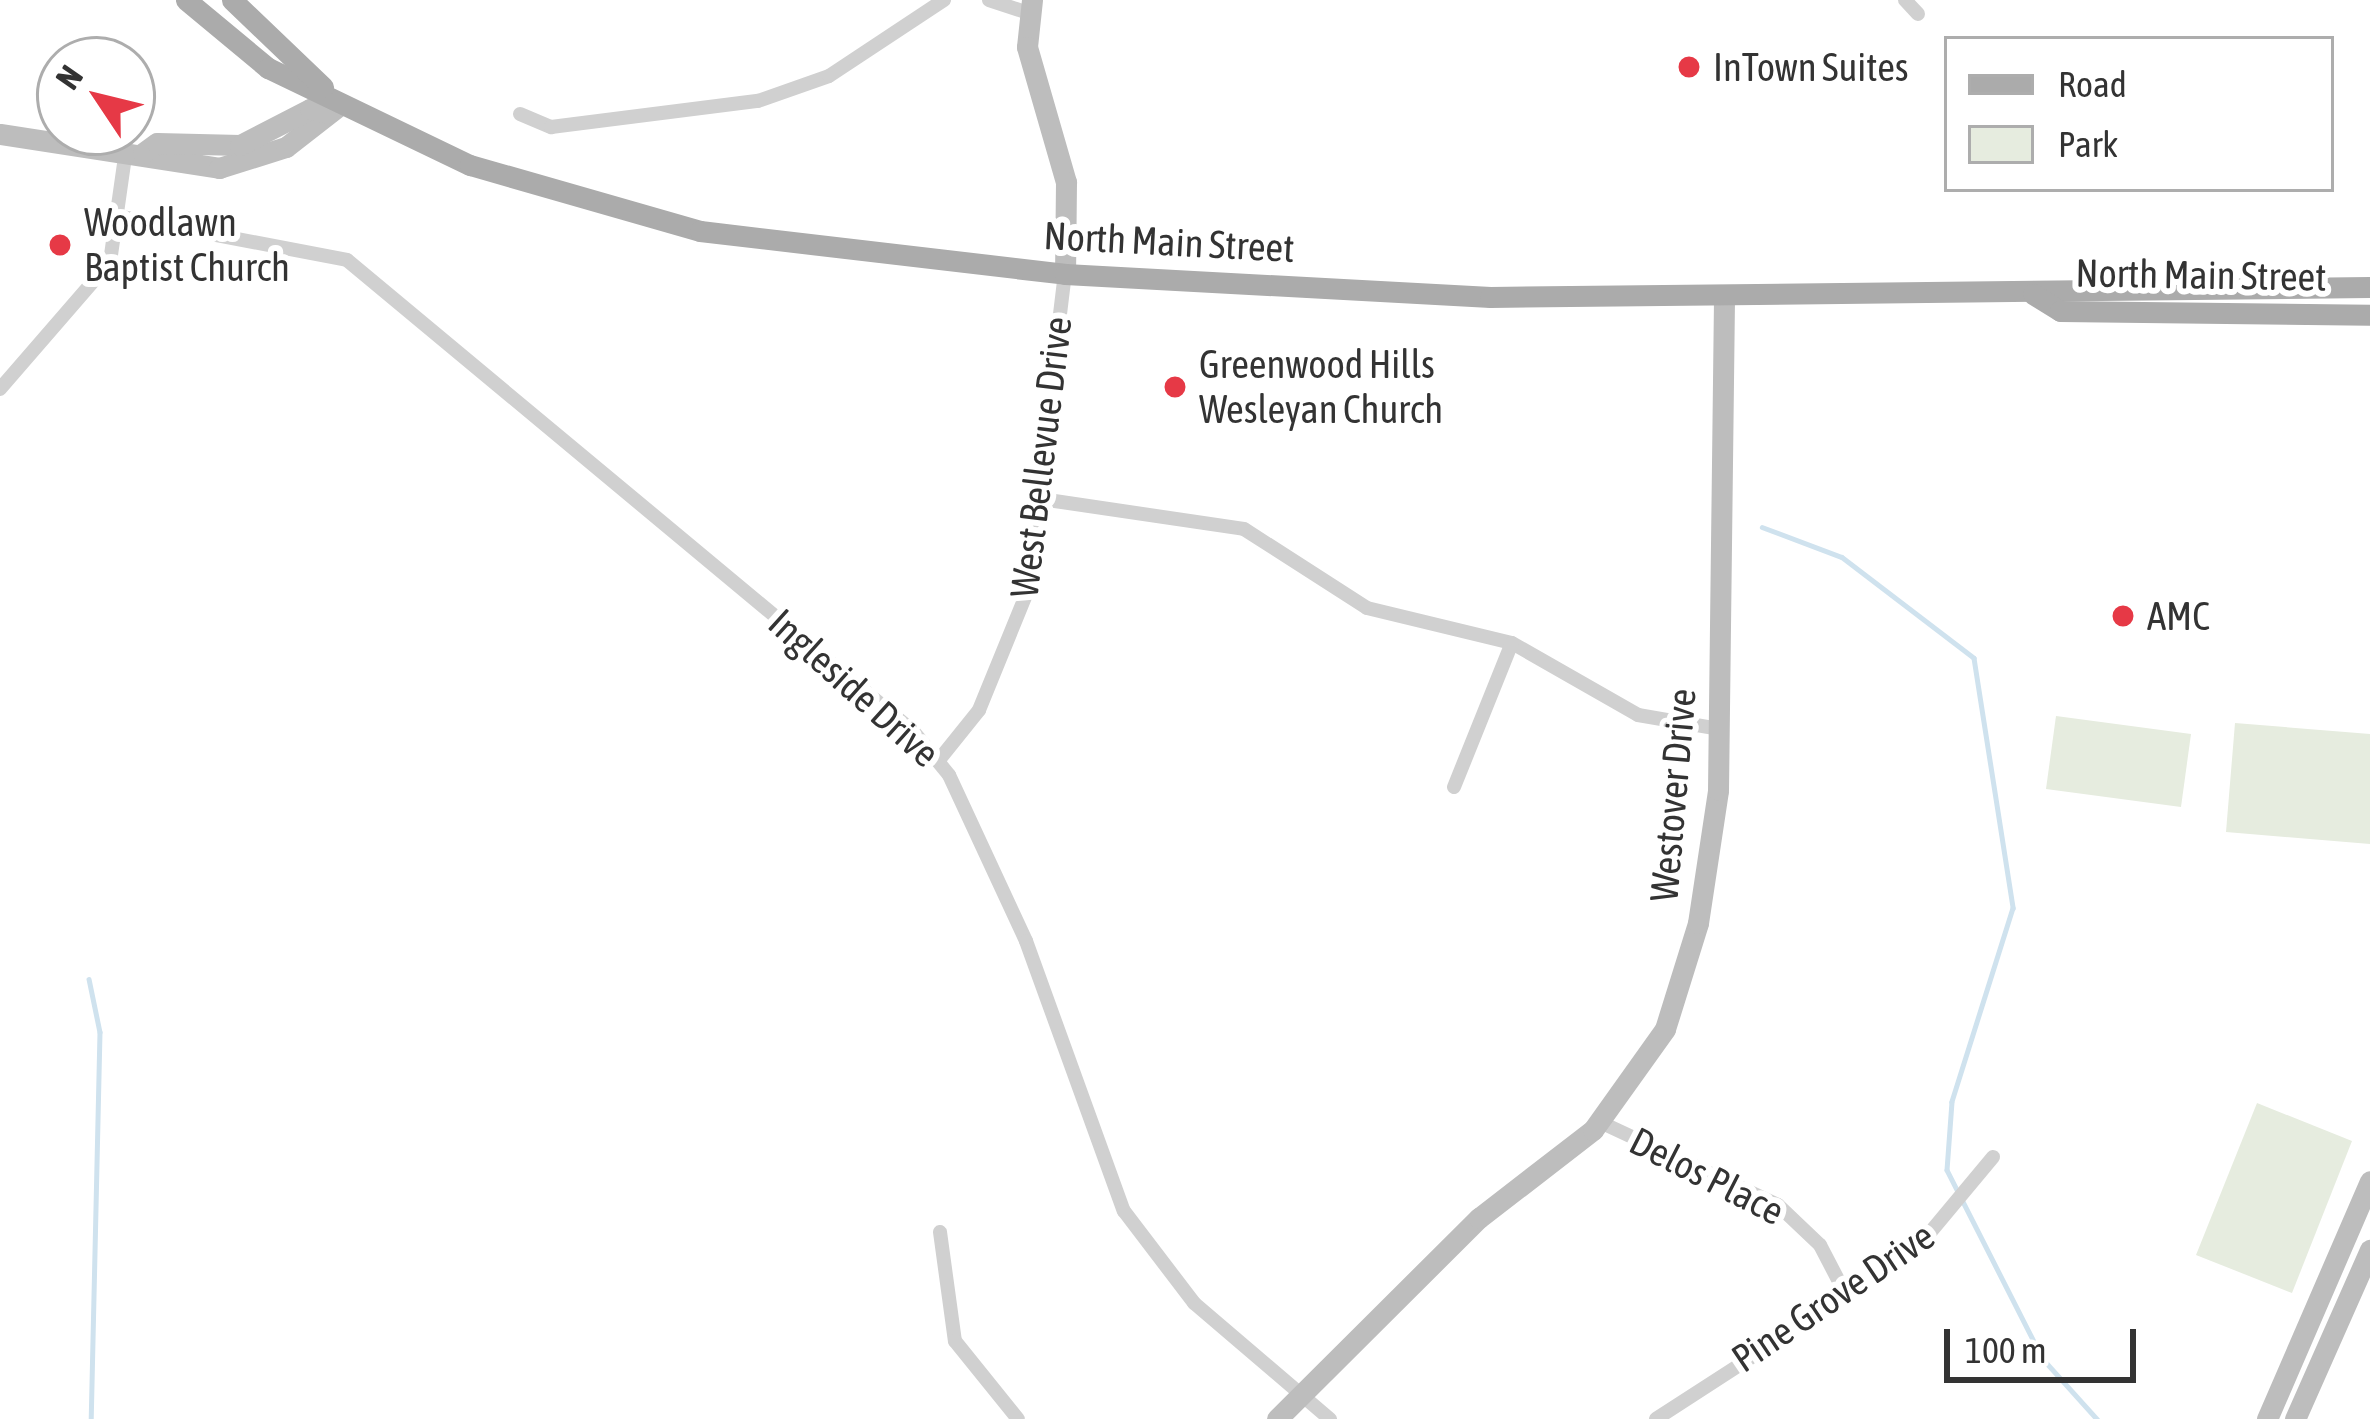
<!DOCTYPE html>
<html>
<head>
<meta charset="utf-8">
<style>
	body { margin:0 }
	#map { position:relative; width:2370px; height:1419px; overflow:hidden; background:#fff; font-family:"Asap Condensed",sans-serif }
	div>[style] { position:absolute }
	.green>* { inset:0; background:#e6ecdf }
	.stream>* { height:4.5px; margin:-2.25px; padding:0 2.25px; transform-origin:2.25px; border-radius:2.25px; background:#cfe2ee }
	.street>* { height:14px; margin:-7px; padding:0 7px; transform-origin:7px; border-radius:7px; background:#d0d0d0 }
	.secondary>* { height:21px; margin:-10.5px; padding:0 10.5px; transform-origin:10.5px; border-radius:10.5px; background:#bdbdbd }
	.primary>* { height:21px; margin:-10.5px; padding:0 10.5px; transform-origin:10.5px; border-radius:10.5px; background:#ababab }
	.dots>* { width:33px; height:33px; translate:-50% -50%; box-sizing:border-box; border:6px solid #fff; border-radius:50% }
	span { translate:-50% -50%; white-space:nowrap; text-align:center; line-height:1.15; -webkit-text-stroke:12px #fff; paint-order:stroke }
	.poi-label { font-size:39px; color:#333 }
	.left { translate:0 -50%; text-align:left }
	.street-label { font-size:39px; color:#333 }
	.legend { position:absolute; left:1944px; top:36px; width:390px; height:156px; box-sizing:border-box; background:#fff; border:3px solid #adadad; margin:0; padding:15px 21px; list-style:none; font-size:36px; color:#333 }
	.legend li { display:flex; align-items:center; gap:24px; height:60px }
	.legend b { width:60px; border:3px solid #adadad }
	.north { position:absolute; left:36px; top:36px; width:120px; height:120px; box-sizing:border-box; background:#fff; border:3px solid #adadad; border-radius:50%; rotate:305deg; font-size:33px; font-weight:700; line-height:48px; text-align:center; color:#333 }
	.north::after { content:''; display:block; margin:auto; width:42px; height:54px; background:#e63946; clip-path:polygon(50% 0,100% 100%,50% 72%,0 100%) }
	.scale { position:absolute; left:1944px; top:1329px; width:192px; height:54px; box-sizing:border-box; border:6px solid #333; border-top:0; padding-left:15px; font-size:36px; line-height:42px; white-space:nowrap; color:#333; -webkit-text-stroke:9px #fff; paint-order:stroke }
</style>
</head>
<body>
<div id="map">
	<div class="green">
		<i style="clip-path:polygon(2056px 716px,2191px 734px,2181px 807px,2046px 789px)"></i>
		<i style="clip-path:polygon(2235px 723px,2370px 734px,2370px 844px,2226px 832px)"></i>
		<i style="clip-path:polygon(2257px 1103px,2352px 1141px,2292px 1293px,2196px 1255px)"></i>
	</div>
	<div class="stream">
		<i style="left:1762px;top:527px;width:85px;rotate:20.6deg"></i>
		<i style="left:1842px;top:557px;width:166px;rotate:37.4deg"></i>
		<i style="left:1974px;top:658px;width:253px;rotate:81.1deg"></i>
		<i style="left:2013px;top:908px;width:203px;rotate:107.5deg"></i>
		<i style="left:1952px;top:1102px;width:68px;rotate:94.2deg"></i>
		<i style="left:1947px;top:1170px;width:212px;rotate:63.1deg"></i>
		<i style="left:2043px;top:1359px;width:81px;rotate:48deg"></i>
		<i style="left:89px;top:979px;width:54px;rotate:78.3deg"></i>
		<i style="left:100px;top:1032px;width:387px;rotate:91.3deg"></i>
	</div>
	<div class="street">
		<i style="left:989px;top:0;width:41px;rotate:18.4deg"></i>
		<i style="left:1905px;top:0;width:19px;rotate:47deg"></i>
		<i style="left:520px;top:114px;width:34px;rotate:23deg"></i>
		<i style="left:551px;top:127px;width:209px;rotate:-7.2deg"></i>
		<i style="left:758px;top:101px;width:75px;rotate:-19.4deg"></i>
		<i style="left:829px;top:76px;width:138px;rotate:-33.5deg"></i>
		<i style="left:122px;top:217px;width:229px;rotate:10.8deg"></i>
		<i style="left:347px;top:260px;width:736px;rotate:39.77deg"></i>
		<i style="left:913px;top:731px;width:57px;rotate:50.7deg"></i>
		<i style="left:949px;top:775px;width:183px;rotate:65.1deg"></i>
		<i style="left:1026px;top:941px;width:287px;rotate:70.1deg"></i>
		<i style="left:1124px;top:1211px;width:116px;rotate:52.7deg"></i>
		<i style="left:1194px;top:1303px;width:179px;rotate:40.5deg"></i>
		<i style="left:0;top:389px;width:168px;rotate:-49.1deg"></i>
		<i style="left:110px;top:262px;width:114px;rotate:-81.9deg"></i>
		<i style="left:1041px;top:499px;width:205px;rotate:8.4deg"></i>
		<i style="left:1244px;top:529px;width:146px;rotate:32.7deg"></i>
		<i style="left:1367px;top:608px;width:149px;rotate:13.6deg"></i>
		<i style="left:1512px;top:643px;width:145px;rotate:29.7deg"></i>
		<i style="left:1638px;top:715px;width:82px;rotate:9.8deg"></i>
		<i style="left:939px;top:760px;width:64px;rotate:-51.3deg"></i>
		<i style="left:979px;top:710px;width:124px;rotate:-67.8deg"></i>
		<i style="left:1026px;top:595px;width:323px;rotate:-83.1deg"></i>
		<i style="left:1454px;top:787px;width:155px;rotate:-68.1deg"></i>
		<i style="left:1600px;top:1122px;width:196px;rotate:25deg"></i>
		<i style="left:1778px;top:1205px;width:58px;rotate:43.6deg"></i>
		<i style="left:1820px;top:1245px;width:56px;rotate:62.5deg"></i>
		<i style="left:940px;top:1232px;width:110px;rotate:82.2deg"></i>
		<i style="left:955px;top:1341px;width:100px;rotate:51.1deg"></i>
		<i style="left:1656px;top:1419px;width:306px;rotate:-32.9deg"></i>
		<i style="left:1913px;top:1253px;width:125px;rotate:-50.2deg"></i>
	</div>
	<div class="secondary">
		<i style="left:1032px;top:0;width:47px;rotate:96.1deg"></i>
		<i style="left:1027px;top:47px;width:141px;rotate:73.9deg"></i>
		<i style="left:1066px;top:182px;width:92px;rotate:90.6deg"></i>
		<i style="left:0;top:134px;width:222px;rotate:8.8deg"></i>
		<i style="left:219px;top:168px;width:70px;rotate:-17.4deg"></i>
		<i style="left:286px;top:147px;width:70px;rotate:-38deg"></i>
		<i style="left:143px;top:153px;width:17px;rotate:-36deg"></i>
		<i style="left:157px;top:143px;width:83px;rotate:1.4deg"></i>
		<i style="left:240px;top:145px;width:79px;rotate:-27.2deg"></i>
		<i style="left:310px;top:109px;width:19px;rotate:12deg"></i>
		<i style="left:1277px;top:1419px;width:285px;rotate:-44.9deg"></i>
		<i style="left:1479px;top:1218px;width:144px;rotate:-37.7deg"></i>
		<i style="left:1593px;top:1130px;width:124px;rotate:-54.5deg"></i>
		<i style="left:1665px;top:1029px;width:111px;rotate:-72.7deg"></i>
		<i style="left:1698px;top:923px;width:134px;rotate:-81.4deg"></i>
		<i style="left:1718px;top:790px;width:494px;rotate:-89.3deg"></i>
		<i style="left:2267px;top:1419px;width:259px;rotate:-66.6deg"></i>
		<i style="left:2295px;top:1419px;width:185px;rotate:-66.1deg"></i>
	</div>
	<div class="primary">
		<i style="left:186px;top:0;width:107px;rotate:39.7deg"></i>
		<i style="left:268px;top:68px;width:224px;rotate:25.7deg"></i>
		<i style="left:470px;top:165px;width:239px;rotate:16deg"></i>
		<i style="left:700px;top:231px;width:368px;rotate:6.7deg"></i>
		<i style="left:1065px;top:274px;width:426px;rotate:3.1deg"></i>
		<i style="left:1490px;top:297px;width:880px;rotate:-0.65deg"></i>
		<i style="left:232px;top:0;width:126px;rotate:43.7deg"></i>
		<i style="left:2033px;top:294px;width:32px;rotate:32deg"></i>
		<i style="left:2060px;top:311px;width:310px;rotate:0.7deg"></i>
	</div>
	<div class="dots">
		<i style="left:1689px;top:67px;background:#e63946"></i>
		<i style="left:60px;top:245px;background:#e63946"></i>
		<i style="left:1175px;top:387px;background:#e63946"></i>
		<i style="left:2123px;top:616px;background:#e63946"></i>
	</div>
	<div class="poi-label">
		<span class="left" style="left:1713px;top:67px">InTown Suites</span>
		<span class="left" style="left:84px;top:245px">Woodlawn<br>Baptist Church</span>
		<span class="left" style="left:1199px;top:387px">Greenwood Hills<br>Wesleyan Church</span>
		<span class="left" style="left:2147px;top:616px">AMC</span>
	</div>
	<div class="street-label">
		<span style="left:1169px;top:242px;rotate:3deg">North Main Street</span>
		<span style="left:2201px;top:275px;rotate:1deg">North Main Street</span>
		<span style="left:1041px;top:457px;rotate:-83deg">West Bellevue Drive</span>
		<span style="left:854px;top:688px;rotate:42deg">Ingleside Drive</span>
		<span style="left:1673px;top:795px;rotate:-85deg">Westover Drive</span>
		<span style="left:1707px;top:1176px;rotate:27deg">Delos Place</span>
		<span style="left:1833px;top:1297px;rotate:-34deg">Pine Grove Drive</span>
	</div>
	<ul class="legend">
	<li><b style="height:15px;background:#ababab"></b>Road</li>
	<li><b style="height:33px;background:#e6ecdf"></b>Park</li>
	</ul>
	<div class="north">N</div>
	<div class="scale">100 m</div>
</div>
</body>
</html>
